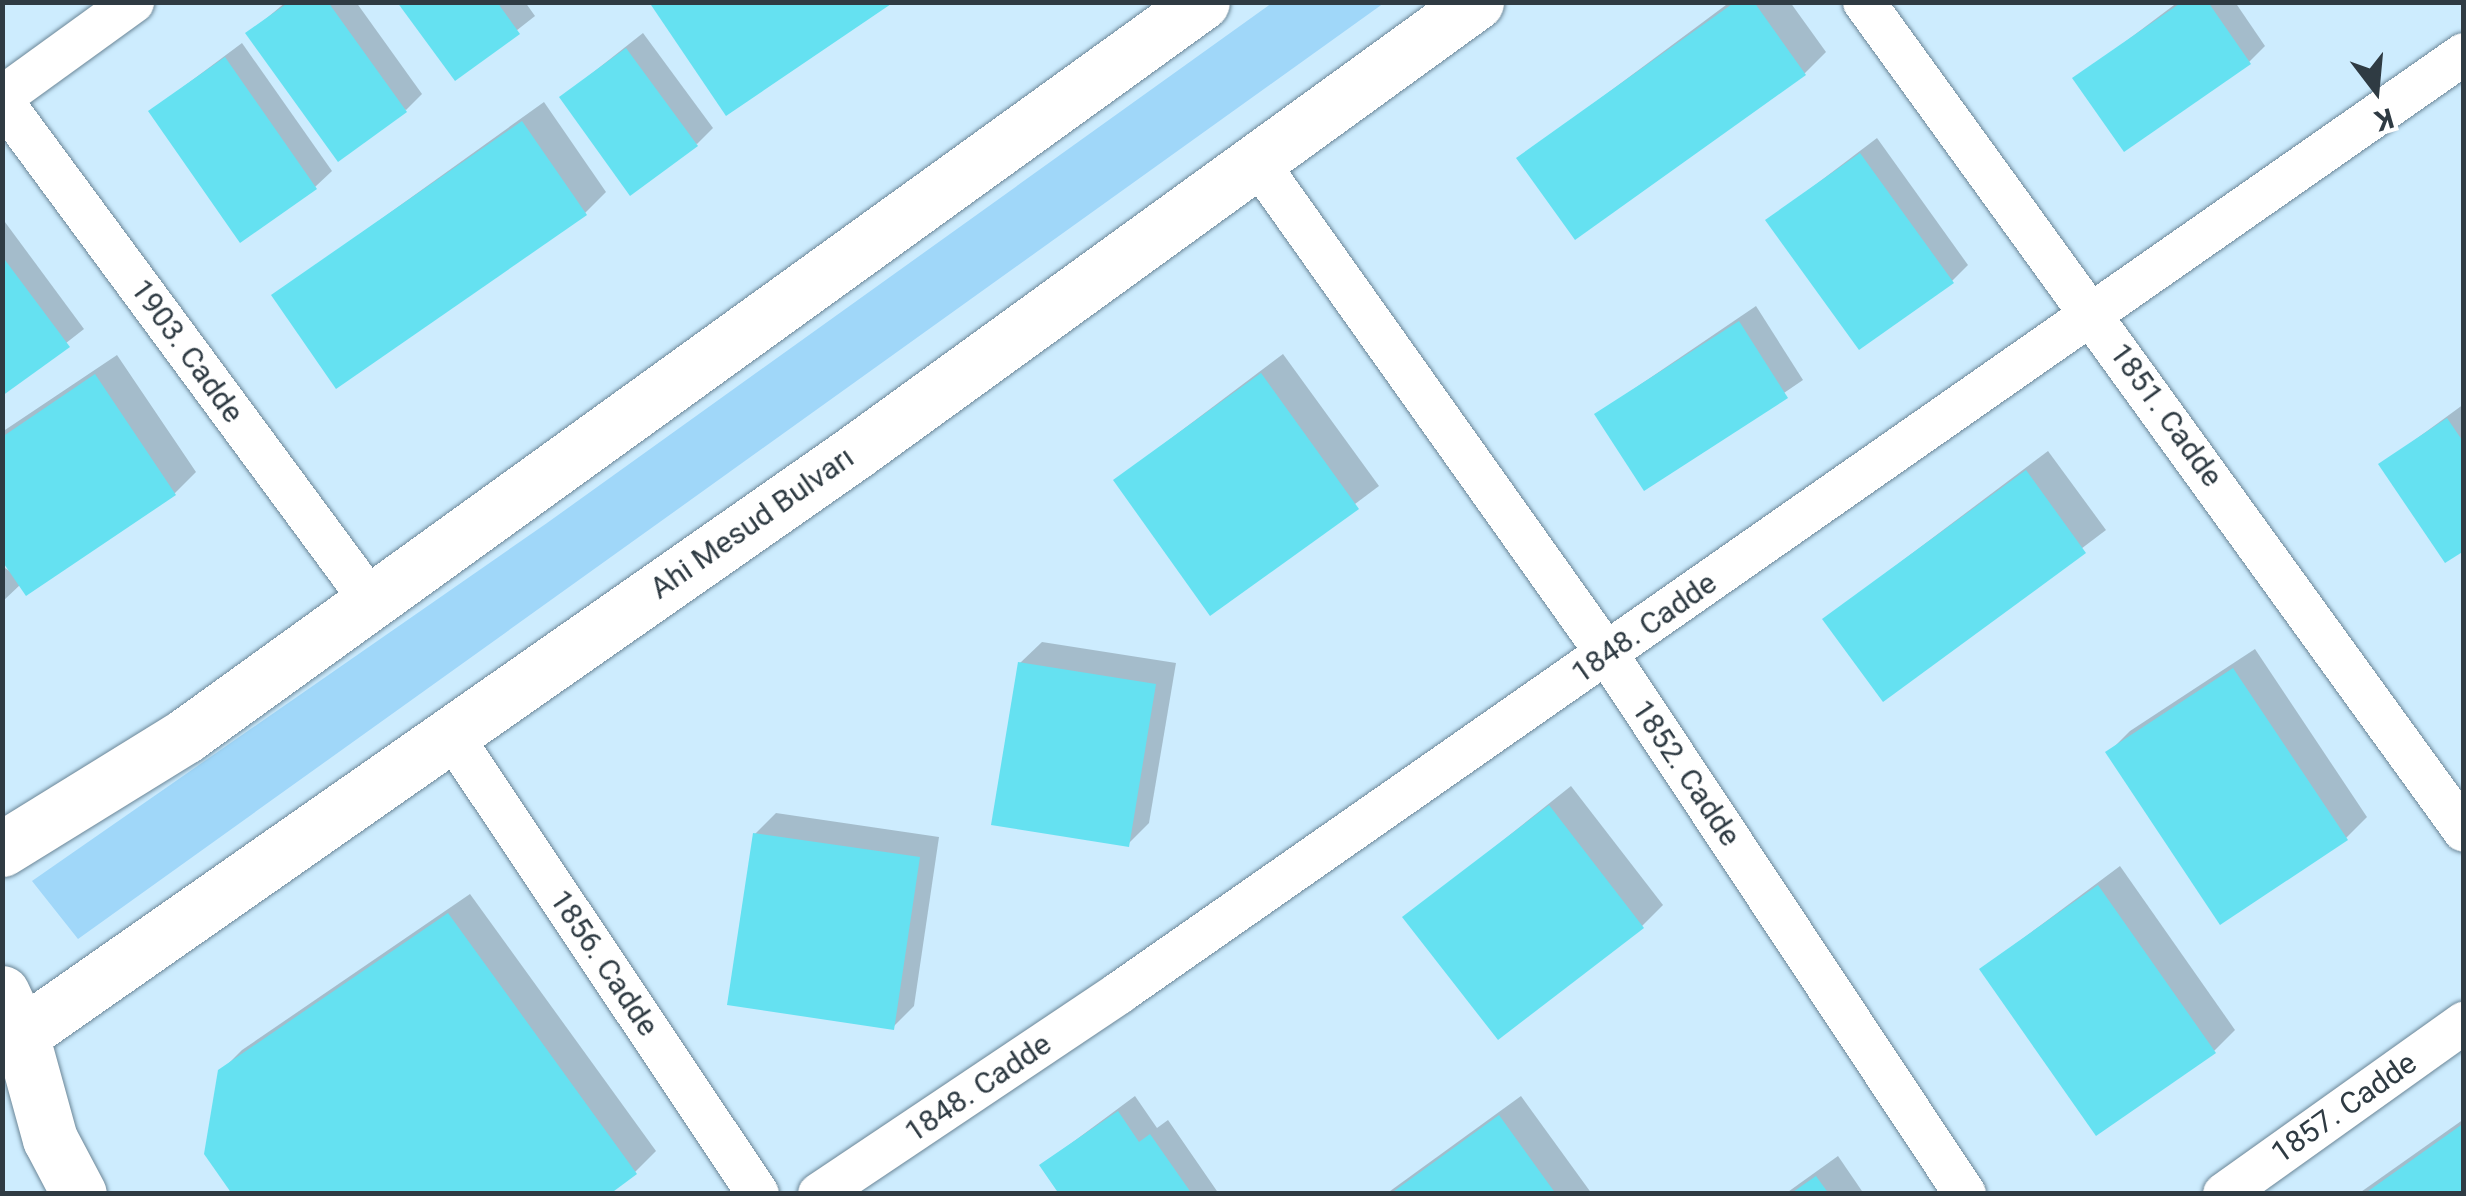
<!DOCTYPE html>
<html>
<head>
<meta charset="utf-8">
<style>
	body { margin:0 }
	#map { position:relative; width:2466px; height:1196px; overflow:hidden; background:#cdecfe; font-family:Roboto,sans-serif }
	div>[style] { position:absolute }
	.green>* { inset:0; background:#a0d7f9 }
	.shadow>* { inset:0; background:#0003 }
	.building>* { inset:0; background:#65e1f1 }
	.roads { filter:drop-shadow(0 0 2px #6b8697) drop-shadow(0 0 2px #6b8697) }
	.minor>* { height:42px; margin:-21px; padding:0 21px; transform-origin:21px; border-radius:21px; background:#fff }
	.secondary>* { height:55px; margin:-27.5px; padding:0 27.5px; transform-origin:27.5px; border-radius:27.5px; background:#fff }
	span { translate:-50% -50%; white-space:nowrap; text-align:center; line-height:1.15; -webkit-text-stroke:10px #fff; paint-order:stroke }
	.street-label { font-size:30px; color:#2f3b43 }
	.frame { position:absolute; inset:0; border:5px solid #2f3b43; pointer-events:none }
	.north { position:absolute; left:2326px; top:40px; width:100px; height:100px; -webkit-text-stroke:8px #fff; paint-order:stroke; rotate:164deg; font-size:28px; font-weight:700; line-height:40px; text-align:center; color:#2f3b43 }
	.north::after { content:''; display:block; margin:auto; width:35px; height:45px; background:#2f3b43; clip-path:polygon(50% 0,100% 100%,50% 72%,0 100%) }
</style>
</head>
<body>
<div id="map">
	<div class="green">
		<i style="clip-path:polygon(1272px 3px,1384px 3px,78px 939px,32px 881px,547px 523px)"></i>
	</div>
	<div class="shadow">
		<i style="clip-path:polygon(286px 2px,356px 2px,422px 94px,406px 110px,249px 33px)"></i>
		<i style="clip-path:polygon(400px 2px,525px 2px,535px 16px,456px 78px)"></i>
		<i style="clip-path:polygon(1730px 2px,1790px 2px,1826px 52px,1805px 73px,1519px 159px)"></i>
		<i style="clip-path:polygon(2178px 2px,2235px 2px,2265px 46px,2249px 62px,2076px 79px)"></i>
		<i style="clip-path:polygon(643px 33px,713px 128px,697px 144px,562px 97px)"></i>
		<i style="clip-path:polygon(242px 43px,332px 171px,315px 187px,151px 111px)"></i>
		<i style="clip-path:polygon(544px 102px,606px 192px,585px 213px,274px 296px)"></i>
		<i style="clip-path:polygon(1877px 138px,1968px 265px,1952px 281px,1769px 220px)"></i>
		<i style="clip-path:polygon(2px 218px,84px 329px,2px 393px)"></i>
		<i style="clip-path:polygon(1756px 306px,1803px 380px,1645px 487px,1597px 414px)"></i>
		<i style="clip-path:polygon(1283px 354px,1379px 486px,1211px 612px,1116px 480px)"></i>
		<i style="clip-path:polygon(117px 355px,196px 472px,175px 493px,27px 592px,21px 584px,2px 602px,2px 566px,14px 574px,2px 557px,2px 432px)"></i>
		<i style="clip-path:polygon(2464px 404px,2464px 548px,2382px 464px)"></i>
		<i style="clip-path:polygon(2048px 451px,2106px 530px,1884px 698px,1825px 619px)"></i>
		<i style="clip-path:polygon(1042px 642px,1176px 663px,1149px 823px,1128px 844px,1020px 663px)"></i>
		<i style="clip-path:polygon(2255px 649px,2367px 817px,2346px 838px,2109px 752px,2130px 731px)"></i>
		<i style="clip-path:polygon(1571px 786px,1663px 905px,1642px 926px,1406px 918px)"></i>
		<i style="clip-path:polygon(776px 813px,939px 837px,914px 1006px,893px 1027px,755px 834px)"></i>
		<i style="clip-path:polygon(2120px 866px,2235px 1030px,2214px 1051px,1982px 969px)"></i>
		<i style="clip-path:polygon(470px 894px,656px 1151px,635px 1172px,220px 1072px,242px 1050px)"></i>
		<i style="clip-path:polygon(1135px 1096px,1157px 1128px,1168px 1120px,1219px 1194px,1062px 1194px,1042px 1165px)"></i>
		<i style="clip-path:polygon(1521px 1096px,1592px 1194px,1386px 1194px)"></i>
		<i style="clip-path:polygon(2464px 1119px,2464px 1194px,2358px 1194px)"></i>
		<i style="clip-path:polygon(1838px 1156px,1864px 1194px,1785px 1194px)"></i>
	</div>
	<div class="building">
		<i style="clip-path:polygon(289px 2px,328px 2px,407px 112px,338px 162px,245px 33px)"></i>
		<i style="clip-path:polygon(397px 2px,497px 2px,520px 34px,455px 81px)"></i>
		<i style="clip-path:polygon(649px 2px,894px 2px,726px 116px)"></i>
		<i style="clip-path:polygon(1735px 2px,1754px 2px,1806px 75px,1575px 240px,1516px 158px)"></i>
		<i style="clip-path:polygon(2182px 2px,2208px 2px,2251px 64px,2124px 152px,2072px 78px)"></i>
		<i style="clip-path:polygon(626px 48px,698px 146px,630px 196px,559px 97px)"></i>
		<i style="clip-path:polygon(225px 57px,317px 189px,240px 243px,148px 111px)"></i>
		<i style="clip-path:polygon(522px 121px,587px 215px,336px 389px,271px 295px)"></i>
		<i style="clip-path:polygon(1860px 153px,1954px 283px,1859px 350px,1765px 220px)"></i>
		<i style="clip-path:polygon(2px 256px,70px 347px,2px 396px)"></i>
		<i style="clip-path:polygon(1739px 321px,1788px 398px,1644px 491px,1594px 414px)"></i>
		<i style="clip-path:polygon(1261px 373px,1359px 509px,1210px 616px,1113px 480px)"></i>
		<i style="clip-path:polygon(95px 374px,176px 495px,26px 596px,2px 561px,2px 437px)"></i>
		<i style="clip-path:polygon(2447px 418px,2464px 443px,2464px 551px,2445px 563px,2378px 464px)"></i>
		<i style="clip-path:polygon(2026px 470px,2086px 553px,1883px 702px,1822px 619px)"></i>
		<i style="clip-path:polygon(1018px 662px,1156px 684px,1129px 847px,991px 825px)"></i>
		<i style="clip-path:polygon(2233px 668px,2348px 840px,2220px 925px,2105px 752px)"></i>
		<i style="clip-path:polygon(1549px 805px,1644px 928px,1498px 1040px,1402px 917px)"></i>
		<i style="clip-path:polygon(753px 833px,920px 857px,894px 1030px,727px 1005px)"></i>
		<i style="clip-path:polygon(2098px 885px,2216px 1053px,2096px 1136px,1979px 969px)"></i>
		<i style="clip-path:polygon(448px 913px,637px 1174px,610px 1194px,232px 1194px,204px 1154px,218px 1070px)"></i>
		<i style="clip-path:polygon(1118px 1111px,1139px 1142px,1150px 1134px,1192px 1194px,1059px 1194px,1039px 1165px)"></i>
		<i style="clip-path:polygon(1499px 1115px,1556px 1194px,1390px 1194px)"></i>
		<i style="clip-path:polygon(2464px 1123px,2464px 1194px,2364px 1194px)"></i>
		<i style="clip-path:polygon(1816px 1176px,1829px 1194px,1790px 1194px)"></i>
	</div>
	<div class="roads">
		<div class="minor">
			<i style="left:1864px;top:2px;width:1023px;rotate:54.1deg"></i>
			<i style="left:2px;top:97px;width:162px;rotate:-35.9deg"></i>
			<i style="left:2px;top:101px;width:621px;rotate:53.57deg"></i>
			<i style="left:1258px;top:163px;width:602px;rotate:54.6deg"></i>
			<i style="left:1607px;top:654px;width:648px;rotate:56.46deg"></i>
			<i style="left:450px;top:733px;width:554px;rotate:56.25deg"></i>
			<i style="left:819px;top:1194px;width:361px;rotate:-33.8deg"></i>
			<i style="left:1119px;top:993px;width:1640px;rotate:-34.92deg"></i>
			<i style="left:2224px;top:1194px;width:295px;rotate:-35.5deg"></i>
		</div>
		<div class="secondary">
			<i style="left:2px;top:849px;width:215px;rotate:-31.7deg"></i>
			<i style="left:185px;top:736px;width:1254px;rotate:-35.82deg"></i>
			<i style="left:2px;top:993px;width:45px;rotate:65.1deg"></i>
			<i style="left:21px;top:1034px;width:109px;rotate:74.6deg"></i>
			<i style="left:50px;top:1139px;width:62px;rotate:62.2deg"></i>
			<i style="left:2px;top:1048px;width:1041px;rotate:-34.94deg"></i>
			<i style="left:855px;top:452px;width:767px;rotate:-35.93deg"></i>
		</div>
	</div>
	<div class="street-label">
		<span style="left:187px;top:351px;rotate:54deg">1903. Cadde</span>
		<span style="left:2166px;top:415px;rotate:54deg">1851. Cadde</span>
		<span style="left:752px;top:523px;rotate:-35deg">Ahi Mesud Bulvarı</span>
		<span style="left:1644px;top:628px;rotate:-35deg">1848. Cadde</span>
		<span style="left:1686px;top:773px;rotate:56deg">1852. Cadde</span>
		<span style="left:604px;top:963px;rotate:56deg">1856. Cadde</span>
		<span style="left:978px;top:1088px;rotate:-34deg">1848. Cadde</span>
		<span style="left:2344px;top:1108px;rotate:-35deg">1857. Cadde</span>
	</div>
	<div class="frame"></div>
	<div class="north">K</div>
</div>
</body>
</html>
